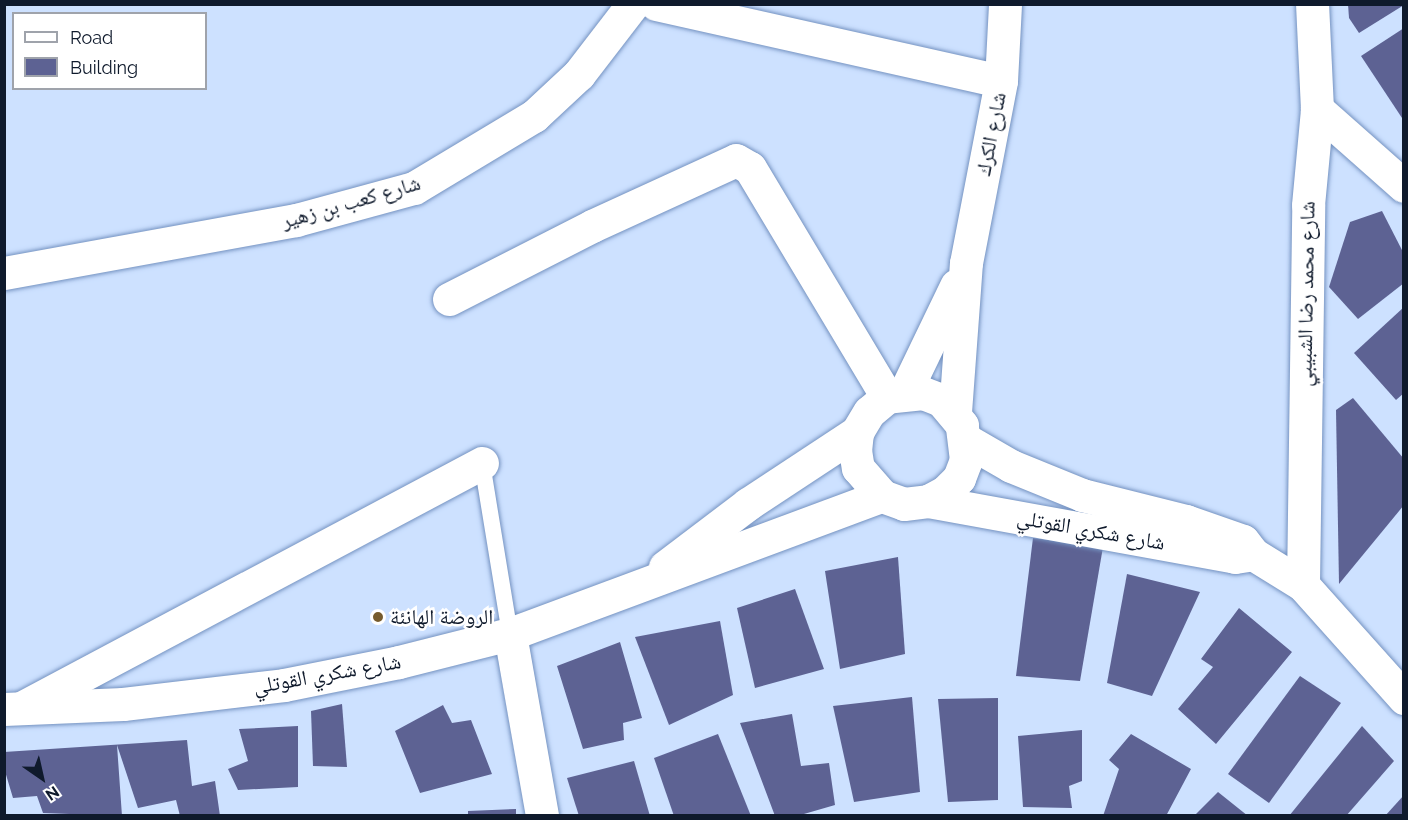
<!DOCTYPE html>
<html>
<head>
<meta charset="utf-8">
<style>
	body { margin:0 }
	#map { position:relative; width:1408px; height:820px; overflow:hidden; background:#cde1ff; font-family:Raleway,"Noto Naskh Arabic",sans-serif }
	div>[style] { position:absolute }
	.building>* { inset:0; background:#5d6293 }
	.roads { filter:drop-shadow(0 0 2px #7492c1) drop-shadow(0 0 2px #7492c1) }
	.lane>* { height:16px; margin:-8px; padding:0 8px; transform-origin:8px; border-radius:8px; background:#fff }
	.street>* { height:33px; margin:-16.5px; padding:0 16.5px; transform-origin:16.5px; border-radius:16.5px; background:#fff }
	.secondary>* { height:33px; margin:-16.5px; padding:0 16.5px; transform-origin:16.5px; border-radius:16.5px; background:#fff }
	.dots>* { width:16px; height:16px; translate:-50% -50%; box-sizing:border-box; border:3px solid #fff; border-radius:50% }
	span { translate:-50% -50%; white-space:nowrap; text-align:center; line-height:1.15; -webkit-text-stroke:5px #fff; paint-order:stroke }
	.street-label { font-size:21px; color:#0f1a2c }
	.poi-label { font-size:21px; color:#0f1a2c }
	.left { translate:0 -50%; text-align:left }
	.frame { position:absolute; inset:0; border:6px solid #0f1a2c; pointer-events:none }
	.legend { position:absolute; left:12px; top:12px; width:195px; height:78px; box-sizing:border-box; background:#fff; border:2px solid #9fa3ab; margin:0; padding:8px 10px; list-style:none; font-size:18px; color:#0f1a2c }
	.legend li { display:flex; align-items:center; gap:12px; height:30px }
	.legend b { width:30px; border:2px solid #9fa3ab }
	.north { position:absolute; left:12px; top:748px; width:60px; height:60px; -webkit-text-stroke:4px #fff; paint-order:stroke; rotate:146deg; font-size:16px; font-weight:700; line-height:24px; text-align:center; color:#0f1a2c }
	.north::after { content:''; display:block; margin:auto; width:21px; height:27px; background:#0f1a2c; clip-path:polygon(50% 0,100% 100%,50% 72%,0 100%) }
</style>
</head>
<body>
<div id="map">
	<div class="building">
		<i style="clip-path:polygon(1348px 4px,1404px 4px,1404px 5px,1359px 33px,1349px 18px)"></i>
		<i style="clip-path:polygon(1404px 28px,1404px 121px,1361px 56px)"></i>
		<i style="clip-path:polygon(1382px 211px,1404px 254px,1404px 283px,1358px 319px,1329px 287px,1350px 222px)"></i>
		<i style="clip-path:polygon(1404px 307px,1404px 393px,1396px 400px,1354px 353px)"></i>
		<i style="clip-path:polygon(1353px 398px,1404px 459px,1404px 505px,1339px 584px,1336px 410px)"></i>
		<i style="clip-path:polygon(1033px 538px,1103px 547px,1080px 681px,1016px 676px)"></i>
		<i style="clip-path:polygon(898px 557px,905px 654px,840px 669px,825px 571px)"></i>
		<i style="clip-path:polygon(1127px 574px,1200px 592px,1152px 696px,1107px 683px)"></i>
		<i style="clip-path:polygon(795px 589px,824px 669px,755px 688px,737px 608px)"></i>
		<i style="clip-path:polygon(1239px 608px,1292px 652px,1216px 744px,1178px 709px,1213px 667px,1201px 659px)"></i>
		<i style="clip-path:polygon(720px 621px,733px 695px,669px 725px,635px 637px)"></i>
		<i style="clip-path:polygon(620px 642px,642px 718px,623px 723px,624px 740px,583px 749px,557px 666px)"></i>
		<i style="clip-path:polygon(1300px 676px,1341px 703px,1269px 803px,1228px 774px)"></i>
		<i style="clip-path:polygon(912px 697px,920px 792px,854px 802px,833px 706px)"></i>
		<i style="clip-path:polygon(998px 698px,998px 800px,948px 802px,938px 699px)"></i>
		<i style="clip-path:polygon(342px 704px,347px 767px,313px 766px,311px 711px)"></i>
		<i style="clip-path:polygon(443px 705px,452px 723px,471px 720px,492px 774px,420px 793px,395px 731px)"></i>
		<i style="clip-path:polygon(792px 714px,801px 766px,829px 763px,835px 805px,797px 816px,775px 816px,740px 723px)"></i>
		<i style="clip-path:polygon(298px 726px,298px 787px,238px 790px,228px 769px,248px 761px,239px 729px)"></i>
		<i style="clip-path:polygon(1362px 726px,1394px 761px,1346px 816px,1289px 816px)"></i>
		<i style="clip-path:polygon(1082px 730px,1082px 781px,1069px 786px,1072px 808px,1023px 807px,1018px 736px)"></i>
		<i style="clip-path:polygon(718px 734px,751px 816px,674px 816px,654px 758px)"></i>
		<i style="clip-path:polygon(1131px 734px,1191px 769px,1166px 816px,1103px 816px,1119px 769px,1109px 760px)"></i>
		<i style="clip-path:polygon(187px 740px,192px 786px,215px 781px,220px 816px,180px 816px,176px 800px,138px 808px,117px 745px,122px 816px,43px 813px,37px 796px,13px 798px,4px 768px,4px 752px)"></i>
		<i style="clip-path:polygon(634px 761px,650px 816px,579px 816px,567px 778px)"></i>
		<i style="clip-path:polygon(1218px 792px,1248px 816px,1194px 816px)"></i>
		<i style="clip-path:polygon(1404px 795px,1404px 816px,1385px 816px)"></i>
		<i style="clip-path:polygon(516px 809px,516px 816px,468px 816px,468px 811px)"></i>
	</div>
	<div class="roads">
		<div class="lane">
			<i style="left:482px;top:463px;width:173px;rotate:80.7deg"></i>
		</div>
		<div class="street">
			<i style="left:656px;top:4px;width:353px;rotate:12.6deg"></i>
			<i style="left:1317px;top:109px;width:116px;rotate:41.5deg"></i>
			<i style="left:4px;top:273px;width:297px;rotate:-10.3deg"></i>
			<i style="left:296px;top:220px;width:122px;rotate:-15.2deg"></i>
			<i style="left:414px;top:188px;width:140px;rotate:-31deg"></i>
			<i style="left:534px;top:116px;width:62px;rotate:-43deg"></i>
			<i style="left:579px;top:74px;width:88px;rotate:-52.4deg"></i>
			<i style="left:449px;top:299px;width:161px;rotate:-27deg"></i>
			<i style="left:592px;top:226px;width:158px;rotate:-24.6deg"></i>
			<i style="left:736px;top:160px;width:16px;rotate:30deg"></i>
			<i style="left:750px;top:168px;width:267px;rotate:59.1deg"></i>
			<i style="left:1303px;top:585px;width:380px;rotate:-89.2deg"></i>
			<i style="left:1308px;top:205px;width:96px;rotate:-84.6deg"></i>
			<i style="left:1317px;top:109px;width:105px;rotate:-92.7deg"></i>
			<i style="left:21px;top:708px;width:522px;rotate:-27.99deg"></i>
		</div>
		<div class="secondary">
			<i style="left:905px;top:392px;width:118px;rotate:-64.3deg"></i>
			<i style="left:955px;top:412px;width:149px;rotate:-85.8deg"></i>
			<i style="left:966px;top:263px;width:185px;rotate:-79.1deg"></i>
			<i style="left:1001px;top:81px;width:77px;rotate:-87deg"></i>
			<i style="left:966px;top:440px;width:52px;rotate:30deg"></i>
			<i style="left:1011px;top:466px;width:77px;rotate:22.2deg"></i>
			<i style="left:1082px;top:495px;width:107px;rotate:14deg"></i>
			<i style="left:1186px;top:521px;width:60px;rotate:19.3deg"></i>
			<i style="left:1243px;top:541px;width:16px;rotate:52deg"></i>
			<i style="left:1253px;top:554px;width:59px;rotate:31.8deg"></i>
			<i style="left:1303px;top:585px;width:152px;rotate:48.2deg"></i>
			<i style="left:928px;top:501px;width:19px;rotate:-28deg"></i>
			<i style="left:945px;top:492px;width:20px;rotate:-45deg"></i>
			<i style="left:959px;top:478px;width:19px;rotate:-69deg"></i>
			<i style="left:966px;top:460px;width:35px;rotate:-97deg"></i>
			<i style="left:962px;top:425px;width:33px;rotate:-130deg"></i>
			<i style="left:941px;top:400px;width:19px;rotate:-159deg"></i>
			<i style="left:923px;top:393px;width:36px;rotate:174deg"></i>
			<i style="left:887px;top:397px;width:23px;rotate:140deg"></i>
			<i style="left:869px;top:412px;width:23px;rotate:121deg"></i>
			<i style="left:857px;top:432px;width:18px;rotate:96deg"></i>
			<i style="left:855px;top:450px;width:18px;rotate:81deg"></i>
			<i style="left:858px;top:468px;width:37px;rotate:49deg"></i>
			<i style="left:882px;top:496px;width:23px;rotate:20deg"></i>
			<i style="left:904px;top:504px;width:24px;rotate:-7deg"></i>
			<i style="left:928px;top:501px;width:312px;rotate:10.3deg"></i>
			<i style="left:1235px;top:557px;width:18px;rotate:-9deg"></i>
			<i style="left:665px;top:567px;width:104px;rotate:-37.2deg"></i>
			<i style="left:748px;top:504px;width:131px;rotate:-33.4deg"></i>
			<i style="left:510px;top:634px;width:185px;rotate:80deg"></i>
			<i style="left:4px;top:709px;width:119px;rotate:-2.4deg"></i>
			<i style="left:123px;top:704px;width:162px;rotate:-6.7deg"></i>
			<i style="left:284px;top:685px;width:117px;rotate:-11.3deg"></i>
			<i style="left:399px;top:662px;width:114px;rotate:-14.2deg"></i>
			<i style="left:510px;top:634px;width:397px;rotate:-20.4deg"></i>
		</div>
	</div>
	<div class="dots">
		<i style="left:378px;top:617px;background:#765b2d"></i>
	</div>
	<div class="street-label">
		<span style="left:991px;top:134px;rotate:-79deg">شارع الكرك</span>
		<span style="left:351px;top:202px;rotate:-16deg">شارع كعب بن زهير</span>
		<span style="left:1306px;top:294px;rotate:-89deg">شارع محمد رضا الشبيبي</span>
		<span style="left:1091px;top:530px;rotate:10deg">شارع شكري القوتلي</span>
		<span style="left:327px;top:674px;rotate:-10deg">شارع شكري القوتلي</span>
	</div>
	<div class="poi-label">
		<span class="left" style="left:390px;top:617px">الروضة الهانئة</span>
	</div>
	<div class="frame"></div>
	<ul class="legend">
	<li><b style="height:8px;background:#fff"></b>Road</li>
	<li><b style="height:16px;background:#5d6293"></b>Building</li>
	</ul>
	<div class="north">N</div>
</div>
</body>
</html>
